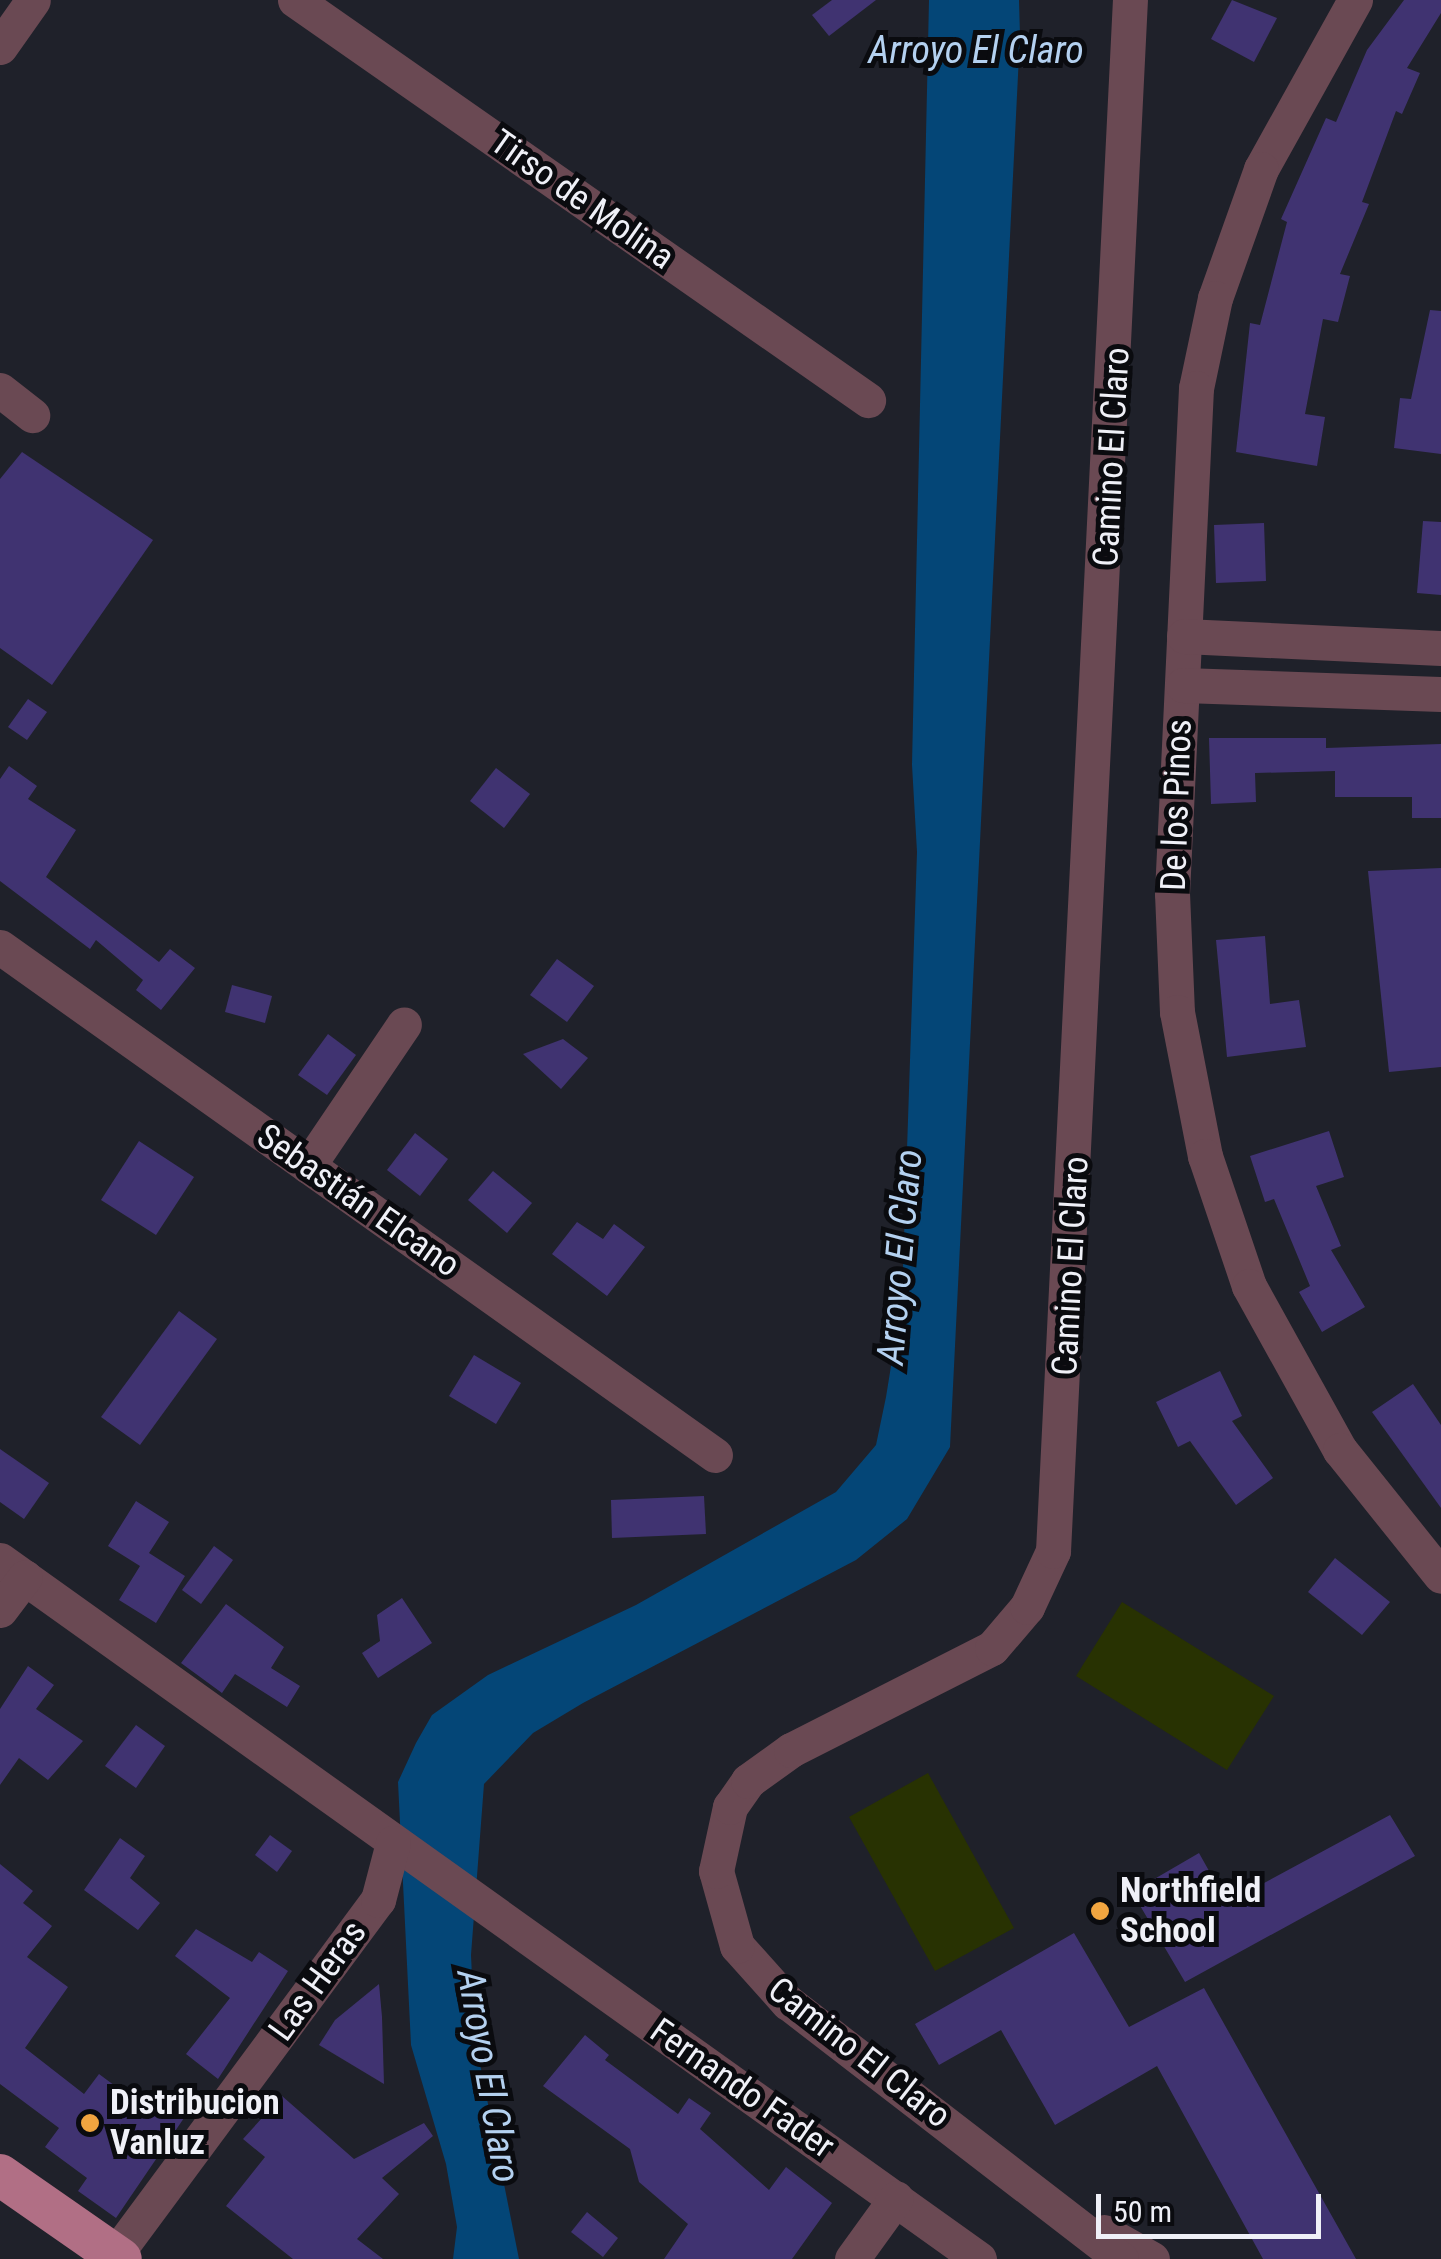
<!DOCTYPE html>
<html>
<head>
<meta charset="utf-8">
<style>
	body { margin:0 }
	#map { position:relative; width:1441px; height:2259px; overflow:hidden; background:#1f212a; font-family:"Roboto Condensed",sans-serif }
	div>[style] { position:absolute }
	.green>* { inset:0; background:#283202 }
	.water>* { inset:0; background:#044677 }
	.building>* { inset:0; background:#403371 }
	.minor>* { height:35px; margin:-17.5px; padding:0 17.5px; transform-origin:17.5px; border-radius:17.5px; background:#6a4953 }
	.major>* { height:42px; margin:-21px; padding:0 21px; transform-origin:21px; border-radius:21px; background:#b16f85 }
	.dots>* { width:28px; height:28px; translate:-50% -50%; box-sizing:border-box; border:5px solid #0a0b0f; border-radius:50% }
	span { translate:-50% -50%; white-space:nowrap; text-align:center; line-height:1.15; -webkit-text-stroke:10px #0a0b0f; paint-order:stroke }
	.street-label { font-size:35px; color:#eff0f7 }
	.poi-label { font-size:35px; color:#eff0f7; font-weight:700 }
	.left { translate:0 -50%; text-align:left }
	.water-label { font-size:38px; color:#b4d1f0; font-style:italic }
	.scale { position:absolute; left:1096px; top:2194px; width:225px; height:45px; box-sizing:border-box; border:5px solid #eff0f7; border-top:0; padding-left:12px; font-size:30px; line-height:35px; white-space:nowrap; color:#eff0f7; -webkit-text-stroke:8px #0a0b0f; paint-order:stroke }
</style>
</head>
<body>
<div id="map">
	<div class="green">
		<i style="clip-path:polygon(1122px 1602px,1274px 1696px,1227px 1770px,1076px 1676px)"></i>
		<i style="clip-path:polygon(928px 1773px,1014px 1928px,935px 1971px,849px 1817px)"></i>
	</div>
	<div class="water">
		<i style="clip-path:polygon(929px 0,1019px 0,1020px 35px,950px 1447px,907px 1519px,856px 1560px,583px 1703px,533px 1733px,484px 1784px,471px 1955px,475px 2039px,519px 2259px,453px 2259px,457px 2227px,446px 2164px,411px 2045px,398px 1782px,416px 1743px,432px 1715px,488px 1675px,636px 1605px,836px 1492px,876px 1445px,886px 1397px,902px 1298px,917px 852px,912px 765px)"></i>
	</div>
	<div class="building">
		<i style="clip-path:polygon(832px 0,876px 0,829px 36px,812px 15px)"></i>
		<i style="clip-path:polygon(1232px 0,1277px 18px,1254px 62px,1211px 39px)"></i>
		<i style="clip-path:polygon(1404px 0,1441px 0,1441px 13px,1407px 68px,1420px 73px,1402px 114px,1396px 111px,1362px 202px,1369px 204px,1340px 274px,1350px 276px,1338px 322px,1323px 319px,1305px 414px,1325px 417px,1317px 466px,1236px 452px,1250px 323px,1260px 325px,1287px 222px,1281px 219px,1326px 118px,1336px 122px,1367px 50px)"></i>
		<i style="clip-path:polygon(1430px 310px,1441px 311px,1441px 454px,1394px 448px,1400px 398px,1411px 399px)"></i>
		<i style="clip-path:polygon(22px 452px,153px 540px,52px 685px,0 648px,0 479px)"></i>
		<i style="clip-path:polygon(1423px 521px,1441px 522px,1441px 595px,1417px 593px)"></i>
		<i style="clip-path:polygon(1264px 523px,1266px 581px,1216px 583px,1214px 525px)"></i>
		<i style="clip-path:polygon(28px 699px,47px 712px,27px 740px,8px 727px)"></i>
		<i style="clip-path:polygon(1209px 738px,1326px 738px,1326px 748px,1441px 744px,1441px 818px,1412px 818px,1412px 797px,1335px 797px,1335px 771px,1255px 773px,1256px 802px,1211px 804px)"></i>
		<i style="clip-path:polygon(9px 766px,37px 786px,28px 799px,76px 830px,46px 877px,159px 962px,170px 949px,195px 968px,161px 1010px,136px 990px,143px 980px,96px 940px,90px 949px,0 881px,0 779px)"></i>
		<i style="clip-path:polygon(496px 768px,530px 794px,504px 828px,470px 801px)"></i>
		<i style="clip-path:polygon(1441px 868px,1441px 1067px,1389px 1072px,1368px 871px)"></i>
		<i style="clip-path:polygon(1265px 936px,1270px 1004px,1299px 1000px,1306px 1047px,1227px 1057px,1216px 940px)"></i>
		<i style="clip-path:polygon(557px 959px,594px 986px,567px 1022px,530px 995px)"></i>
		<i style="clip-path:polygon(232px 985px,272px 996px,265px 1023px,225px 1012px)"></i>
		<i style="clip-path:polygon(328px 1034px,356px 1055px,327px 1095px,298px 1075px)"></i>
		<i style="clip-path:polygon(563px 1039px,588px 1058px,561px 1089px,523px 1054px)"></i>
		<i style="clip-path:polygon(1329px 1131px,1344px 1177px,1316px 1186px,1341px 1246px,1331px 1250px,1365px 1307px,1322px 1332px,1299px 1292px,1310px 1286px,1274px 1199px,1265px 1202px,1250px 1156px)"></i>
		<i style="clip-path:polygon(415px 1133px,448px 1159px,420px 1196px,387px 1170px)"></i>
		<i style="clip-path:polygon(139px 1141px,194px 1177px,156px 1235px,101px 1200px)"></i>
		<i style="clip-path:polygon(493px 1171px,532px 1203px,507px 1233px,468px 1200px)"></i>
		<i style="clip-path:polygon(577px 1222px,603px 1239px,614px 1224px,645px 1247px,607px 1296px,552px 1254px)"></i>
		<i style="clip-path:polygon(179px 1311px,217px 1339px,140px 1445px,101px 1417px)"></i>
		<i style="clip-path:polygon(474px 1355px,521px 1383px,496px 1424px,449px 1396px)"></i>
		<i style="clip-path:polygon(1220px 1371px,1242px 1416px,1232px 1421px,1273px 1478px,1236px 1505px,1190px 1441px,1178px 1447px,1156px 1402px)"></i>
		<i style="clip-path:polygon(1413px 1384px,1441px 1425px,1441px 1508px,1372px 1412px)"></i>
		<i style="clip-path:polygon(0 1449px,49px 1483px,24px 1519px,0 1502px)"></i>
		<i style="clip-path:polygon(704px 1496px,706px 1534px,612px 1538px,611px 1500px)"></i>
		<i style="clip-path:polygon(136px 1501px,169px 1522px,149px 1553px,185px 1576px,156px 1623px,119px 1600px,140px 1566px,108px 1546px)"></i>
		<i style="clip-path:polygon(214px 1546px,233px 1560px,201px 1604px,182px 1590px)"></i>
		<i style="clip-path:polygon(1335px 1558px,1390px 1602px,1362px 1635px,1308px 1592px)"></i>
		<i style="clip-path:polygon(402px 1598px,432px 1643px,378px 1678px,362px 1653px,380px 1641px,377px 1615px)"></i>
		<i style="clip-path:polygon(226px 1604px,284px 1647px,271px 1668px,300px 1686px,287px 1707px,235px 1674px,222px 1693px,181px 1663px)"></i>
		<i style="clip-path:polygon(28px 1666px,54px 1685px,36px 1709px,83px 1741px,48px 1780px,19px 1758px,0 1785px,0 1709px)"></i>
		<i style="clip-path:polygon(136px 1725px,165px 1746px,136px 1788px,105px 1766px)"></i>
		<i style="clip-path:polygon(1390px 1815px,1415px 1856px,1185px 1982px,1132px 1892px,1199px 1853px,1227px 1903px)"></i>
		<i style="clip-path:polygon(270px 1835px,292px 1851px,277px 1872px,255px 1855px)"></i>
		<i style="clip-path:polygon(120px 1838px,145px 1856px,130px 1878px,160px 1903px,138px 1930px,84px 1890px)"></i>
		<i style="clip-path:polygon(0 1864px,33px 1891px,23px 1903px,52px 1926px,27px 1957px,68px 1987px,25px 2048px,84px 2094px,99px 2074px,150px 2112px,159px 2100px,184px 2118px,116px 2218px,78px 2191px,87px 2178px,45px 2147px,59px 2128px,0 2084px)"></i>
		<i style="clip-path:polygon(196px 1929px,252px 1962px,259px 1952px,288px 1971px,218px 2079px,186px 2054px,230px 1998px,175px 1956px)"></i>
		<i style="clip-path:polygon(1074px 1933px,1129px 2027px,1204px 1988px,1356px 2259px,1263px 2259px,1157px 2066px,1055px 2125px,1001px 2030px,939px 2065px,915px 2024px)"></i>
		<i style="clip-path:polygon(379px 1984px,382px 2017px,384px 2084px,319px 2045px,335px 2020px)"></i>
		<i style="clip-path:polygon(585px 2035px,609px 2055px,605px 2060px,678px 2114px,689px 2098px,711px 2113px,700px 2129px,769px 2190px,786px 2167px,832px 2203px,792px 2259px,664px 2259px,688px 2224px,639px 2182px,630px 2149px,543px 2086px)"></i>
		<i style="clip-path:polygon(282px 2096px,354px 2159px,424px 2123px,433px 2136px,382px 2178px,399px 2194px,357px 2239px,383px 2259px,293px 2259px,226px 2206px,265px 2157px,243px 2139px)"></i>
		<i style="clip-path:polygon(587px 2212px,618px 2238px,603px 2257px,571px 2232px)"></i>
	</div>
	<div class="minor">
		<i style="left:295px;top:0;width:699px;rotate:34.92deg"></i>
		<i style="left:1355px;top:0;width:193px;rotate:119.1deg"></i>
		<i style="left:1261px;top:169px;width:137px;rotate:109.6deg"></i>
		<i style="left:1215px;top:298px;width:92px;rotate:101.9deg"></i>
		<i style="left:1196px;top:388px;width:506px;rotate:92.72deg"></i>
		<i style="left:1172px;top:893px;width:119px;rotate:87.6deg"></i>
		<i style="left:1177px;top:1012px;width:147px;rotate:79deg"></i>
		<i style="left:1205px;top:1156px;width:137px;rotate:71.3deg"></i>
		<i style="left:1249px;top:1286px;width:188px;rotate:61deg"></i>
		<i style="left:1340px;top:1450px;width:161px;rotate:51.3deg"></i>
		<i style="left:0;top:47px;width:57px;rotate:-54.9deg"></i>
		<i style="left:0;top:390px;width:41px;rotate:38deg"></i>
		<i style="left:1184px;top:636px;width:257px;rotate:2.7deg"></i>
		<i style="left:1183px;top:685px;width:258px;rotate:2deg"></i>
		<i style="left:0;top:947px;width:877px;rotate:35.39deg"></i>
		<i style="left:308px;top:1166px;width:171px;rotate:-55.9deg"></i>
		<i style="left:0;top:1560px;width:1203px;rotate:35.53deg"></i>
		<i style="left:0;top:1610px;width:41px;rotate:-52.9deg"></i>
		<i style="left:1104px;top:2232px;width:55px;rotate:29.4deg"></i>
		<i style="left:115px;top:2255px;width:442px;rotate:-53.5deg"></i>
		<i style="left:378px;top:1900px;width:59px;rotate:-75.3deg"></i>
		<i style="left:852px;top:2259px;width:75px;rotate:-54.2deg"></i>
		<i style="left:1121px;top:2259px;width:420px;rotate:-142.4deg"></i>
		<i style="left:788px;top:2003px;width:76px;rotate:-131.8deg"></i>
		<i style="left:737px;top:1946px;width:78px;rotate:-105.6deg"></i>
		<i style="left:716px;top:1871px;width:66px;rotate:-77.7deg"></i>
		<i style="left:730px;top:1807px;width:32px;rotate:-55deg"></i>
		<i style="left:748px;top:1781px;width:53px;rotate:-35.8deg"></i>
		<i style="left:791px;top:1750px;width:225px;rotate:-26.9deg"></i>
		<i style="left:992px;top:1648px;width:54px;rotate:-49.5deg"></i>
		<i style="left:1027px;top:1607px;width:62px;rotate:-65.1deg"></i>
		<i style="left:1053px;top:1551px;width:1553px;rotate:-87.16deg"></i>
	</div>
	<div class="major">
		<i style="left:0;top:2175px;width:147px;rotate:34.8deg"></i>
	</div>
	<div class="dots">
		<i style="left:1100px;top:1911px;background:#f1a540"></i>
		<i style="left:90px;top:2123px;background:#f1a540"></i>
	</div>
	<div class="street-label">
		<span style="left:582px;top:200px;rotate:35deg">Tirso de Molina</span>
		<span style="left:1112px;top:457px;rotate:-87deg">Camino El Claro</span>
		<span style="left:1177px;top:805px;rotate:-88deg">De los Pinos</span>
		<span style="left:358px;top:1201px;rotate:35deg">Sebastián Elcano</span>
		<span style="left:1071px;top:1266px;rotate:-87deg">Camino El Claro</span>
		<span style="left:318px;top:1981px;rotate:-54deg">Las Heras</span>
		<span style="left:859px;top:2053px;rotate:38deg">Camino El Claro</span>
		<span style="left:742px;top:2089px;rotate:35deg">Fernando Fader</span>
	</div>
	<div class="poi-label">
		<span class="left" style="left:1120px;top:1911px">Northfield<br>School</span>
		<span class="left" style="left:110px;top:2123px">Distribucion<br>Vanluz</span>
	</div>
	<div class="water-label">
		<span style="left:976px;top:51px">Arroyo El Claro</span>
		<span style="left:900px;top:1257px;rotate:-85deg">Arroyo El Claro</span>
		<span style="left:488px;top:2076px;rotate:80deg">Arroyo El Claro</span>
	</div>
	<div class="scale">50 m</div>
</div>
</body>
</html>
